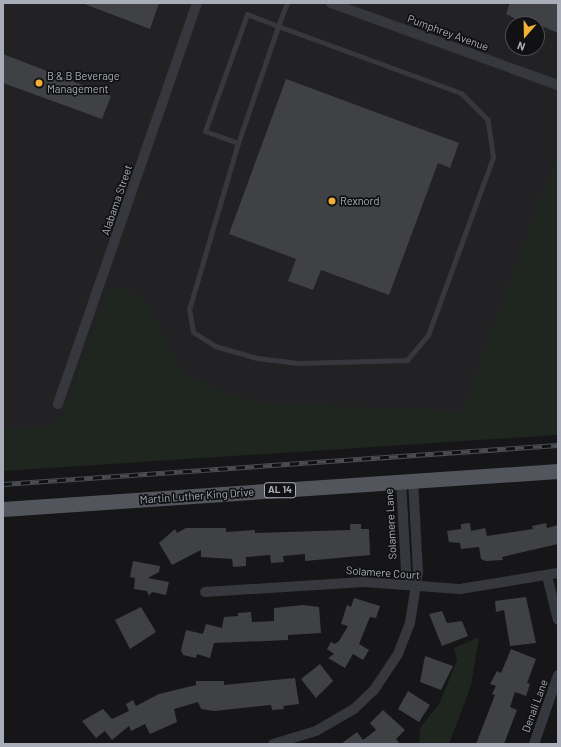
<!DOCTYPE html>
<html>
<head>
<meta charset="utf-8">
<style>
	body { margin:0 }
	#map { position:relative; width:561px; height:747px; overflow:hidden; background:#161618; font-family:Barlow,sans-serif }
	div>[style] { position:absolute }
	.built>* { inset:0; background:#222225 }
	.green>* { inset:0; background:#1e261f }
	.building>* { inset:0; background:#404145 }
	.lane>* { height:5px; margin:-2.5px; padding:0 2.5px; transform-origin:2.5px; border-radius:2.5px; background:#37383d }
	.street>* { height:10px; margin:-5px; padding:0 5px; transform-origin:5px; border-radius:5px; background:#37383d }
	.primary>* { height:15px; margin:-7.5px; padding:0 7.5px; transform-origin:7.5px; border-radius:7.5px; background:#53555c }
	.rail>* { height:4.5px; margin-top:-2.25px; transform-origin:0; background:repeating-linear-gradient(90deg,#111113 0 9px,#4a4c52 0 18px); box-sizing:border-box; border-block:1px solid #4a4c52 }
	.dots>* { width:11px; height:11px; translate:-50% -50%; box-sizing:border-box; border:2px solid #111113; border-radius:50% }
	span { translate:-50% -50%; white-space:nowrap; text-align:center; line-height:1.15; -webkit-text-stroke:3.5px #111113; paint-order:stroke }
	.shield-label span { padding:1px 3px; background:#111113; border:1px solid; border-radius:3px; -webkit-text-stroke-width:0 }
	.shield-label { font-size:10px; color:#a8adb8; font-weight:700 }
	.street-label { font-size:11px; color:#a8adb8 }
	.poi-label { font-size:11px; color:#a8adb8 }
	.left { translate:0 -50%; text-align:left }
	.frame { position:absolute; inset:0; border:4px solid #a8adb8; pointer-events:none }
	.north { position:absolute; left:505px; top:16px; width:40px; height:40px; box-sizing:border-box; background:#111113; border:1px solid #4d4f55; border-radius:50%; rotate:200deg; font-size:11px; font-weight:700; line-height:16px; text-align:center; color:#a8adb8 }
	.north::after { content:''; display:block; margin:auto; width:14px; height:18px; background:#f2b134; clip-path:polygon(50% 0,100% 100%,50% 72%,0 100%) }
</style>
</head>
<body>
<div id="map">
	<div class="built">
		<i style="clip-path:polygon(evenodd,3px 3px,558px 3px,558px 419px,3px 458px,3px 3px,513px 24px,537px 24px,537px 48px,513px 48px,513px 24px)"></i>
	</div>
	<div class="green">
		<i style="clip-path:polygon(558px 153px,558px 435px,3px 471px,3px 429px,58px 425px,108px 292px,122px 287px,146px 302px,181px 371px,234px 396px,271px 404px,441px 410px,461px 414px)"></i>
		<i style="clip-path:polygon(479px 637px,471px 686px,449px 744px,419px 744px,420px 728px,439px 704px,457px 661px,454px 648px)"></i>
	</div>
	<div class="building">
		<i style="clip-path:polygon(82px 3px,159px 3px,150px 29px)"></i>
		<i style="clip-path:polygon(510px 3px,558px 3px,558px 33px,537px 24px,525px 24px,506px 14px)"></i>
		<i style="clip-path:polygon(3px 54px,111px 96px,102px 119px,3px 83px)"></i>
		<i style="clip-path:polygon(286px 79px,459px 143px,450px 168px,438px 163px,389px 295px,321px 270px,313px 290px,288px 281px,296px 259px,229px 234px)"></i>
		<i style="clip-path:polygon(470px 523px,471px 531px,485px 528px,487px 536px,533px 529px,532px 526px,546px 523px,547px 528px,558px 525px,558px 544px,502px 557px,503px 560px,486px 561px,481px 559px,479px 547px,461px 549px,460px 543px,449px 542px,447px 531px,461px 529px,461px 524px)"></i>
		<i style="clip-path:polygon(350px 524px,361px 524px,361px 529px,369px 529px,370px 555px,305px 561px,305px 554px,283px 556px,284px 562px,271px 563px,270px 555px,246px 557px,246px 566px,233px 567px,232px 559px,201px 557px,201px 550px,172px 565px,159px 543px,175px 529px,177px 533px,186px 528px,226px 528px,226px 532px,255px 530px,255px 533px,350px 530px)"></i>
		<i style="clip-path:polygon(133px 561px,160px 566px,159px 572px,148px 578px,169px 582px,166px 595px,152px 592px,149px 596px,147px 591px,134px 589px,135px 578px,130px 577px)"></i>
		<i style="clip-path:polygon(526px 597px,536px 643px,510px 646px,504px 610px,496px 612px,495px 601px)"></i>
		<i style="clip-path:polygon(354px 598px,380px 606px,376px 618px,370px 617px,359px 644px,369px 650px,363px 660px,353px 654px,345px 668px,328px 658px,334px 654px,327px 649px,331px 642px,335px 644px,339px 641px,348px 626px,341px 624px,347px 605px,351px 607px)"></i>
		<i style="clip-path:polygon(303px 605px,319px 607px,321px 633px,288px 635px,288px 640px,214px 643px,210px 658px,197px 654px,196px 658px,183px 655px,181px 650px,186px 630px,203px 634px,206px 624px,222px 628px,224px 617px,238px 616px,238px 613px,251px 612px,252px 622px,274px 621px,274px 608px)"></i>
		<i style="clip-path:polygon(141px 607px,156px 632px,130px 649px,115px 620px)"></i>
		<i style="clip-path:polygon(442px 611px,447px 623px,462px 621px,468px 636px,442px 646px,429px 614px)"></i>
		<i style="clip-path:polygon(511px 649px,536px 659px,527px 683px,530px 684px,526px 696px,515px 692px,510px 707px,517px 710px,504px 744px,476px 744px,495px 695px,492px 694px,496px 686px,490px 684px,497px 671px,501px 673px)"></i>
		<i style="clip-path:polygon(425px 656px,453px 666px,441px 690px,420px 682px)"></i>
		<i style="clip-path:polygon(320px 664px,333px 681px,316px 698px,301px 679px)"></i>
		<i style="clip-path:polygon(295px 678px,299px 704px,283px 706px,284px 709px,272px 710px,271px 705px,214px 711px,201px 709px,198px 702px,174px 709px,177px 722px,150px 734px,145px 724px,131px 731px,129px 726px,112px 740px,105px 731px,96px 738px,82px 721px,103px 709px,112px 719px,129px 711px,126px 704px,133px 700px,136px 706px,159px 694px,196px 685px,196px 681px,224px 681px,224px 685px)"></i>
		<i style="clip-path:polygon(408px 691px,430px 705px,419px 722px,398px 709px)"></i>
		<i style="clip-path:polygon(383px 710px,405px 730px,396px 739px,400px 744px,341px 744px,357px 732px,363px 740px,376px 730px,370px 723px)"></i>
	</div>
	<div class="lane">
		<i style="left:238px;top:143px;width:173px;rotate:106.4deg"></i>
		<i style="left:189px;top:309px;width:23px;rotate:80deg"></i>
		<i style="left:193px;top:332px;width:26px;rotate:32deg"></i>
		<i style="left:215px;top:346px;width:44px;rotate:15.9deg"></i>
		<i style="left:257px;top:358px;width:41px;rotate:7deg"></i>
		<i style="left:298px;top:363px;width:109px;rotate:-1.6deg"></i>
		<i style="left:407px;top:360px;width:33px;rotate:-50deg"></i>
		<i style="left:428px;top:335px;width:189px;rotate:-69.9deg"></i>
		<i style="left:493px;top:157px;width:37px;rotate:-98deg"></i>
		<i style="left:488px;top:120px;width:38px;rotate:-135deg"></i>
		<i style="left:461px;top:93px;width:195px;rotate:-159.9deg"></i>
		<i style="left:278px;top:26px;width:33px;rotate:-159deg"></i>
		<i style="left:247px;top:14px;width:124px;rotate:109.7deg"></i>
		<i style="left:205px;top:131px;width:35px;rotate:20deg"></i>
		<i style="left:238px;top:143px;width:124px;rotate:-71.1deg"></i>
		<i style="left:278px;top:26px;width:25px;rotate:-69deg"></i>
	</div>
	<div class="street">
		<i style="left:331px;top:3px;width:241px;rotate:19.9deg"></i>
		<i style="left:58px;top:404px;width:424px;rotate:-70.9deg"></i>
		<i style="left:401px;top:481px;width:90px;rotate:86.8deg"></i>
		<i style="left:406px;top:571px;width:18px;rotate:63deg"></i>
		<i style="left:547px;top:576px;width:45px;rotate:76deg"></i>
		<i style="left:205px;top:592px;width:159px;rotate:-3.6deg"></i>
		<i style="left:364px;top:582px;width:96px;rotate:4.2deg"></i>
		<i style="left:460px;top:589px;width:99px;rotate:-9.3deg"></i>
		<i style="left:273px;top:744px;width:45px;rotate:-16.8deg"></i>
		<i style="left:316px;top:731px;width:44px;rotate:-30.1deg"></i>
		<i style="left:354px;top:709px;width:28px;rotate:-44deg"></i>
		<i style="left:374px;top:690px;width:43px;rotate:-56.3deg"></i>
		<i style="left:398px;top:654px;width:33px;rotate:-69deg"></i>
		<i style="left:410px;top:623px;width:52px;rotate:-81.1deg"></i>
		<i style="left:418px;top:572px;width:92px;rotate:-93.1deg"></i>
		<i style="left:534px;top:744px;width:73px;rotate:-70.8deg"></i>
	</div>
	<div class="primary">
		<i style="left:3px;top:509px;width:556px;rotate:-3.92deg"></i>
	</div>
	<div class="rail">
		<i style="left:3px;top:484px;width:556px;rotate:-4.02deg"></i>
	</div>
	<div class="dots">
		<i style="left:39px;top:83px;background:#f2b134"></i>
		<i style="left:332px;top:201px;background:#f2b134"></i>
	</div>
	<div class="shield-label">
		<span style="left:280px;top:490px">AL 14</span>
	</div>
	<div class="street-label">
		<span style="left:448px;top:33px;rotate:20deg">Pumphrey Avenue</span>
		<span style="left:117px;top:200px;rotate:-71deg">Alabama Street</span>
		<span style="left:197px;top:496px;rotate:-4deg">Martin Luther King Drive</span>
		<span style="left:391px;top:524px;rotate:-93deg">Solamere Lane</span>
		<span style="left:383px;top:573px;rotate:4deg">Solamere Court</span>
		<span style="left:535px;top:706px;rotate:-70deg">Denali Lane</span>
	</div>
	<div class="poi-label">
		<span class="left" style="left:47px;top:83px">B &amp; B Beverage<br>Management</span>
		<span class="left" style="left:340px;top:201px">Rexnord</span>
	</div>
	<div class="frame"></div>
	<div class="north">N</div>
</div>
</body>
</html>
